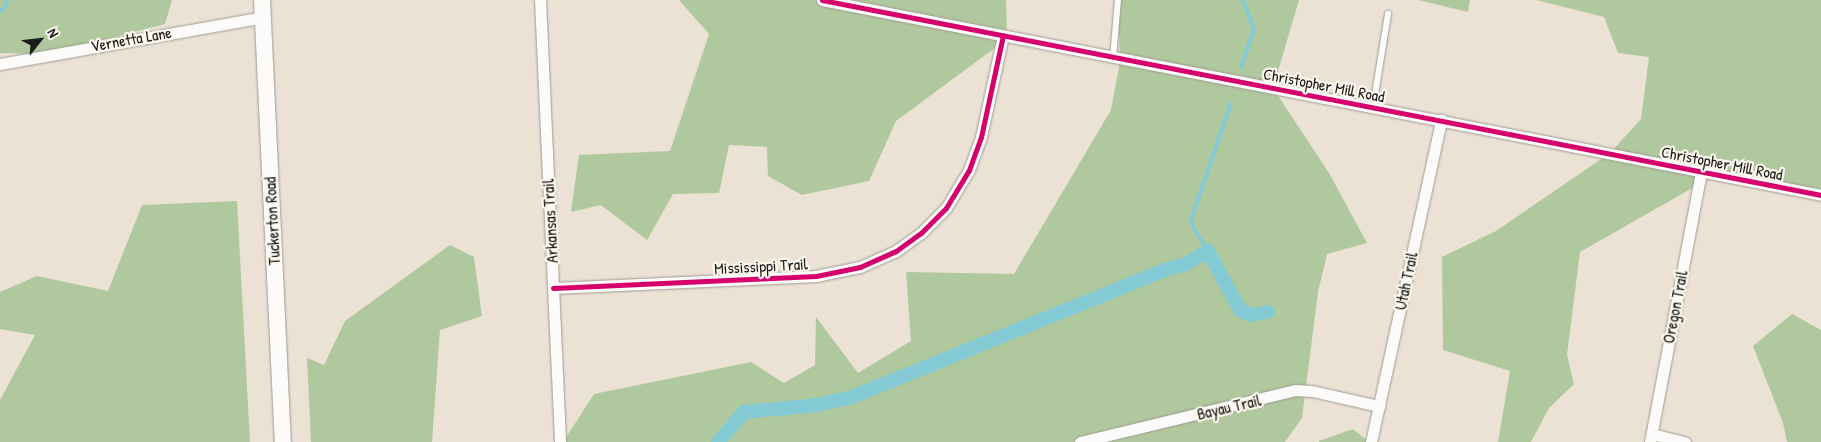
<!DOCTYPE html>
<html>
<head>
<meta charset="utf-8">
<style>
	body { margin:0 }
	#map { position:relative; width:1821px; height:442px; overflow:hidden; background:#ebe2d5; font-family:"Patrick Hand",sans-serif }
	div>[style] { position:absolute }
	.forest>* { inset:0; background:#b0c89d }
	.stream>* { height:4px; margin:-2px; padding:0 2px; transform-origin:2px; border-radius:2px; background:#84cad5 }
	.canal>* { height:14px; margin:-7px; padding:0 7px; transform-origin:7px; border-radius:7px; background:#84cad5 }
	.roads { filter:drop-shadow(0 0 1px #a09b94) drop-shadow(0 0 1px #a09b94) }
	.service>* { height:5.5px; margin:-2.75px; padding:0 2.75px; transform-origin:2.75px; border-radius:2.75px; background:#fcfbf9 }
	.minor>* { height:11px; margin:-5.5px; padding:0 5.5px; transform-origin:5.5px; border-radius:5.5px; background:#fcfbf9 }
	.secondary>* { height:16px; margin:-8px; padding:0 8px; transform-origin:8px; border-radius:8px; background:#fcfbf9 }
	.cycleway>* { height:5px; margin:-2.5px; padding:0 2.5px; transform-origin:2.5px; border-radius:2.5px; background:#d6006c }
	span { translate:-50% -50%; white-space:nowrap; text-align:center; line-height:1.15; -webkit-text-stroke:4.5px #fbf7ec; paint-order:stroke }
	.street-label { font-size:16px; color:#1c1c1c }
	.north { position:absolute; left:15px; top:15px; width:50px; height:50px; -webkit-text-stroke:4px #fbf7ec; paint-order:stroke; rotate:61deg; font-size:14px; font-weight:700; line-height:20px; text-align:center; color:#1c1c1c }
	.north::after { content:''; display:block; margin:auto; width:18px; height:22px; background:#1c1c1c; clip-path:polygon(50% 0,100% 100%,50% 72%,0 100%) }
</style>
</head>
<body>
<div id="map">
	<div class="forest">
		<i style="clip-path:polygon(0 0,172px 0,165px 24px,48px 54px,0 53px)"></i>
		<i style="clip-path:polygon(679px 0,1006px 0,1007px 39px,896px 121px,869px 181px,802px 195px,768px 176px,767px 147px,729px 145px,719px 193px,673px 194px,647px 240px,601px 205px,571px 212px,579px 155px,670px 151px,709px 34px)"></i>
		<i style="clip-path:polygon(1118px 0,1299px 0,1273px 88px,1329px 173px,1367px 243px,1327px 254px,1318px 292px,1302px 418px,1285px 442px,563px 442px,594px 394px,751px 362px,784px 383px,815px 365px,816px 317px,858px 373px,911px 341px,906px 272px,1014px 274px,1111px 110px,1120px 62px)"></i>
		<i style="clip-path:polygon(1418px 0,1470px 0,1468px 12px)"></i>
		<i style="clip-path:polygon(1536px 0,1821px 0,1821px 195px,1717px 174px,1580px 252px,1567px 355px,1574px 384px,1549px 408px,1531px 442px,1498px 442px,1510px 371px,1443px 350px,1442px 257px,1496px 231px,1610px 153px,1641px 119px,1649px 57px,1618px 53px,1604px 17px)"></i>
		<i style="clip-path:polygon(237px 201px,250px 442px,0 442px,0 400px,35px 335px,0 329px,0 292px,37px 276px,108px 291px,142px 205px)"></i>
		<i style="clip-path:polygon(450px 245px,474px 257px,482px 316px,440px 330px,432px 442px,311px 442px,307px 358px,324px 365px,345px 321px)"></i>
		<i style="clip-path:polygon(1792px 314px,1821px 330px,1821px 442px,1787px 442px,1783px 423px,1753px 346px)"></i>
		<i style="clip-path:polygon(1353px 429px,1369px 442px,1319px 442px,1319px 441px)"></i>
	</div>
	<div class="stream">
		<i style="left:0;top:11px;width:8px;rotate:-40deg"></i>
		<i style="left:6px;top:6px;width:6px;rotate:-81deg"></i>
		<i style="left:1241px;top:67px;width:39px;rotate:-71deg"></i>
		<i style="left:1254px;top:30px;width:32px;rotate:-110deg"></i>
		<i style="left:1208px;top:251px;width:28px;rotate:-122deg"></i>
		<i style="left:1193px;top:227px;width:10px;rotate:-96deg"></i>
		<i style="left:1192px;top:217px;width:120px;rotate:-71.1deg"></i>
	</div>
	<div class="canal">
		<i style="left:718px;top:442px;width:40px;rotate:-49deg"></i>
		<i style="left:744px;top:412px;width:73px;rotate:-5.5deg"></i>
		<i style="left:817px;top:405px;width:36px;rotate:-13deg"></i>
		<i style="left:852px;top:397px;width:337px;rotate:-22.1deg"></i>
		<i style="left:1164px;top:270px;width:23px;rotate:-15deg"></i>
		<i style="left:1186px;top:264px;width:26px;rotate:-31deg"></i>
		<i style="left:1208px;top:251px;width:67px;rotate:61.5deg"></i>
		<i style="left:1240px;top:310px;width:13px;rotate:23deg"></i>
		<i style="left:1252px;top:315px;width:16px;rotate:-11deg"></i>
	</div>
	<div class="roads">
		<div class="service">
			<i style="left:1113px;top:58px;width:58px;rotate:-85.1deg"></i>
			<i style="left:1373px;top:107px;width:94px;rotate:-80.8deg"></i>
		</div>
		<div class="minor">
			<i style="left:540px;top:0;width:442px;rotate:87.4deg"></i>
			<i style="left:822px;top:0;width:1018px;rotate:11.04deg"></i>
			<i style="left:0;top:64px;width:267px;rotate:-10.1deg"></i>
			<i style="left:553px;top:288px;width:263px;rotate:-2.6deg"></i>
			<i style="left:816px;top:276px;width:45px;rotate:-11.6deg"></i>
			<i style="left:860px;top:267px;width:39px;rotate:-24deg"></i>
			<i style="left:896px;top:251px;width:31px;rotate:-36deg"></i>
			<i style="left:921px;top:233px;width:35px;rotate:-45deg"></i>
			<i style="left:946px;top:208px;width:44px;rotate:-58.8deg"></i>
			<i style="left:969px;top:170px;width:35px;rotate:-70deg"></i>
			<i style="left:981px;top:137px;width:104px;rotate:-77.8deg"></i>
			<i style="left:1652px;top:434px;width:34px;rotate:14deg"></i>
			<i style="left:1080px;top:442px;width:221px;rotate:-13.6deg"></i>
			<i style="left:1295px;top:390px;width:17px;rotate:3deg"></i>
			<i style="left:1312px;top:391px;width:69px;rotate:12.6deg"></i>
			<i style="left:1371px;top:442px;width:330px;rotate:-77.7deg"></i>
			<i style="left:1650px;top:442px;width:276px;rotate:-79.3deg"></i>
		</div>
		<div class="secondary">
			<i style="left:262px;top:0;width:442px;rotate:87.3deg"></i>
		</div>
	</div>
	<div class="cycleway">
		<i style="left:822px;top:0;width:1018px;rotate:11.04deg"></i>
		<i style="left:553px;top:288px;width:263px;rotate:-2.6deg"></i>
		<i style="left:816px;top:276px;width:45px;rotate:-11.6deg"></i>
		<i style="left:860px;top:267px;width:39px;rotate:-24deg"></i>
		<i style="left:896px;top:251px;width:31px;rotate:-36deg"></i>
		<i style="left:921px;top:233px;width:35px;rotate:-45deg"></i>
		<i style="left:946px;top:208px;width:44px;rotate:-58.8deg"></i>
		<i style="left:969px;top:170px;width:35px;rotate:-70deg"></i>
		<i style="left:981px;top:137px;width:104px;rotate:-77.8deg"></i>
	</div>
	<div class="street-label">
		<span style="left:131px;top:39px;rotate:-10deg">Vernetta Lane</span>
		<span style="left:1324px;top:85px;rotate:11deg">Christopher Mill Road</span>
		<span style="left:1722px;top:163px;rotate:11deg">Christopher Mill Road</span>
		<span style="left:272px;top:221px;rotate:-93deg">Tuckerton Road</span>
		<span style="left:550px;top:221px;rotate:-93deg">Arkansas Trail</span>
		<span style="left:761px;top:266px;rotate:-3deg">Mississippi Trail</span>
		<span style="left:1406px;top:281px;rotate:-78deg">Utah Trail</span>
		<span style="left:1675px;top:307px;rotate:-79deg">Oregon Trail</span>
		<span style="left:1229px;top:407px;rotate:-13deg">Bayau Trail</span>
	</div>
	<div class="north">N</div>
</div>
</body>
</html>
